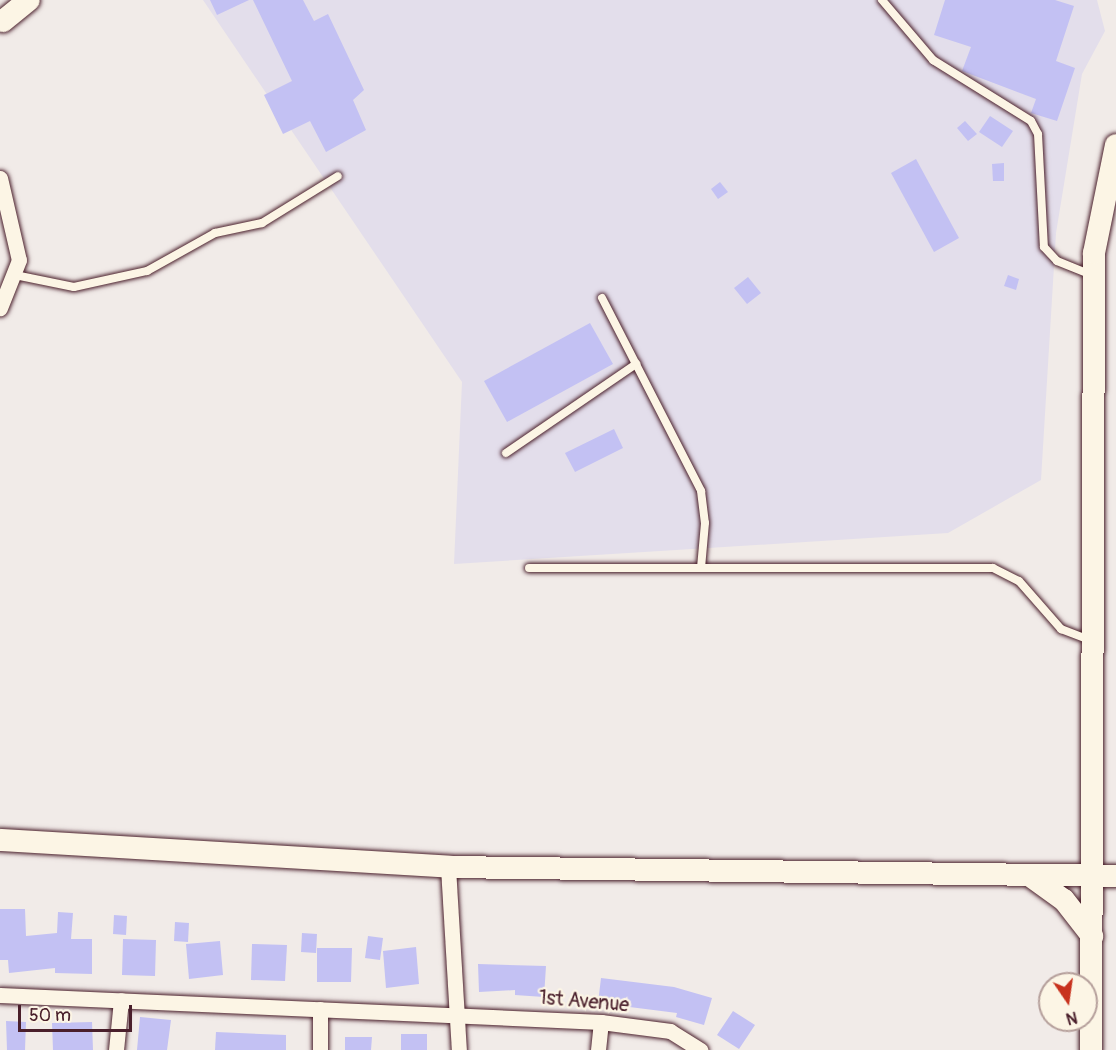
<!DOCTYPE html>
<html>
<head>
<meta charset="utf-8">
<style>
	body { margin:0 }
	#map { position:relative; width:1116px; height:1050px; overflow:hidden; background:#f1ebe8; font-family:Pangolin,sans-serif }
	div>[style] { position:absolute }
	.built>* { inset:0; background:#e3deeb }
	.building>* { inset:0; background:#c3c1f3 }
	.roads { filter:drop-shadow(0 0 2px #4a1f2b) drop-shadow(0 0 2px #4a1f2b) }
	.lane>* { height:8px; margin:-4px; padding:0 4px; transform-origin:4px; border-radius:4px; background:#fcf5e5 }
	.street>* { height:15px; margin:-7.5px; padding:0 7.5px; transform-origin:7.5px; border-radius:7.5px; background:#fcf5e5 }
	.secondary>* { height:22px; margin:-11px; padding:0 11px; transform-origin:11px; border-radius:11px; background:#fcf5e5 }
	span { translate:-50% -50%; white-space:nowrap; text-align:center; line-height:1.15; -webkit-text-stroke:4.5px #fcf5e5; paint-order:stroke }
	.street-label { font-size:20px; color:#4a1f2b }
	.north { position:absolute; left:1038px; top:972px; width:60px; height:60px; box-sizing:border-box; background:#fcf5e5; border:2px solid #b59f9b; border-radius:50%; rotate:167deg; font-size:16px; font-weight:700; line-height:24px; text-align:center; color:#4a1f2b }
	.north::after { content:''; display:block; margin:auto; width:21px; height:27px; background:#c8321e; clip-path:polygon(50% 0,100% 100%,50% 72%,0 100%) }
	.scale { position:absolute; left:18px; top:1005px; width:114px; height:27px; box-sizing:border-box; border:3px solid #4a1f2b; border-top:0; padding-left:8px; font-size:18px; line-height:21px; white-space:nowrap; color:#4a1f2b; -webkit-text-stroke:4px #fcf5e5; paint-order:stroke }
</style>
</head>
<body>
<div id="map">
	<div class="built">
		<i style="clip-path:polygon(203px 0,1097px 0,1105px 31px,1082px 74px,1056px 233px,1041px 480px,948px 533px,454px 564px,462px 382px)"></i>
	</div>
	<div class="building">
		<i style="clip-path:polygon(210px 0,249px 0,217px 15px)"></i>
		<i style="clip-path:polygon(253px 0,303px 0,314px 21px,328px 14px,364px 90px,353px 100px,366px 130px,326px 152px,310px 121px,283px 134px,264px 95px,292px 81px)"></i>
		<i style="clip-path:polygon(945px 0,1055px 0,1074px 6px,1056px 61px,1075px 68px,1057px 121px,1031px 113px,1036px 99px,962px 71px,971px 47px,934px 35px)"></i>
		<i style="clip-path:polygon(990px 116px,1013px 131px,1002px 147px,979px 132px)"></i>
		<i style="clip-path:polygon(965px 121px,977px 134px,968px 141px,957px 128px)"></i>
		<i style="clip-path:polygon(916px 159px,959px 238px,934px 252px,891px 173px)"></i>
		<i style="clip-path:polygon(1004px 163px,1004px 181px,993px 181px,992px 164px)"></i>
		<i style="clip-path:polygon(720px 182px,728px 192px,718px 199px,711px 189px)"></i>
		<i style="clip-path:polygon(1008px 275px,1019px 279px,1016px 290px,1004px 286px)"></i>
		<i style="clip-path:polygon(748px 277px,761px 293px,747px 304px,734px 288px)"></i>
		<i style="clip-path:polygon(590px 323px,613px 364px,507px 422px,484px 381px)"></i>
		<i style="clip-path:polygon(614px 429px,623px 448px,575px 472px,565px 453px)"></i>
		<i style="clip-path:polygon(0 909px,25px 909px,26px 936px,57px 933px,58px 912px,73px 913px,71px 939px,92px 939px,92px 974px,55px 973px,55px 968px,9px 973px,8px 960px,0 960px)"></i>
		<i style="clip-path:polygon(114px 915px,127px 916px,126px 935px,113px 934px)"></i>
		<i style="clip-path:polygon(175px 922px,189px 923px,188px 942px,174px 941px)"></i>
		<i style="clip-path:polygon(302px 933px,317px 934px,316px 953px,301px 952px)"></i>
		<i style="clip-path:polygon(368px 936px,383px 938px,380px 960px,365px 958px)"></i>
		<i style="clip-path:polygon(123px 939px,156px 940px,155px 976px,122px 975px)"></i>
		<i style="clip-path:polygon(220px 941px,223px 975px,189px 979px,186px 944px)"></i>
		<i style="clip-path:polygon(252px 944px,287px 945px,285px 981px,251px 980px)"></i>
		<i style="clip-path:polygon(416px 947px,419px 984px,386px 988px,383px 951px)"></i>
		<i style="clip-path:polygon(317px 948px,352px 948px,351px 982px,317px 982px)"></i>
		<i style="clip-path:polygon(478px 964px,546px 966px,544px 997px,515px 995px,515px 990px,479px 992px)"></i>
		<i style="clip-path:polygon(601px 978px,674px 987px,712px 998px,704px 1025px,676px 1017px,677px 1013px,598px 1003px)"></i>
		<i style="clip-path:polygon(733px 1011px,755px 1025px,739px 1049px,717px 1035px)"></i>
		<i style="clip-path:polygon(140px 1017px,171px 1020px,167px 1050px,137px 1050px)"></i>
		<i style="clip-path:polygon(6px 1021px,26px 1022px,25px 1050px,7px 1050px)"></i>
		<i style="clip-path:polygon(92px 1022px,93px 1050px,53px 1050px,52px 1023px)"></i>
		<i style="clip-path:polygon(216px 1032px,286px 1035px,286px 1050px,215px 1050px)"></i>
		<i style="clip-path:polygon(401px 1034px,427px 1034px,427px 1050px,401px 1050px)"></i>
		<i style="clip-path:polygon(345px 1037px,372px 1037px,371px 1050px,345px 1050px)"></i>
	</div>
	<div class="roads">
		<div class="lane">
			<i style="left:882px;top:0;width:79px;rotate:49.6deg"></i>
			<i style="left:933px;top:60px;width:115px;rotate:31.9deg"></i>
			<i style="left:1031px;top:121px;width:15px;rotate:62deg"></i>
			<i style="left:1038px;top:134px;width:113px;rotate:87deg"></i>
			<i style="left:1044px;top:247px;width:19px;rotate:47deg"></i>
			<i style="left:1057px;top:261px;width:35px;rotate:22deg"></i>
			<i style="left:15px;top:275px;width:60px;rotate:11.5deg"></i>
			<i style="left:74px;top:287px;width:75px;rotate:-12.4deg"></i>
			<i style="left:147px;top:271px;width:78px;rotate:-29.2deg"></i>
			<i style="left:215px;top:233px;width:48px;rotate:-12deg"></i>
			<i style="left:262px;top:223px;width:89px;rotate:-31.7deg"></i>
			<i style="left:602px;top:298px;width:217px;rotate:62.8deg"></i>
			<i style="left:701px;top:491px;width:32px;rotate:83deg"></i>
			<i style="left:705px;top:523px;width:45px;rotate:95.1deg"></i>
			<i style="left:506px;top:453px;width:158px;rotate:-34.4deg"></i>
			<i style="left:529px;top:568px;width:464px"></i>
			<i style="left:993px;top:568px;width:29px;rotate:27deg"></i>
			<i style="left:1019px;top:581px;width:64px;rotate:48.8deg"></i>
			<i style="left:1061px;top:629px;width:31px;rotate:21deg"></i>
		</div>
		<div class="street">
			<i style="left:0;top:178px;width:84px;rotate:77deg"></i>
			<i style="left:19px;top:260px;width:52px;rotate:111.6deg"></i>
			<i style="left:448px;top:867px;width:183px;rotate:86.6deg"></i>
			<i style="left:0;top:995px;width:602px;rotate:2.57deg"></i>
			<i style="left:601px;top:1022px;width:70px;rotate:7.4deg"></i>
			<i style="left:670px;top:1031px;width:36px;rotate:32deg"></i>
			<i style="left:116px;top:1050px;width:50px;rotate:-84.3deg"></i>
			<i style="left:320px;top:1050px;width:41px;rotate:-90deg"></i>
			<i style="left:598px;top:1050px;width:28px;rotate:-84deg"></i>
		</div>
		<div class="secondary">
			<i style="left:3px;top:21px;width:33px;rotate:-39deg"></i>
			<i style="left:0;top:840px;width:449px;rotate:3.4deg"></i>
			<i style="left:448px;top:867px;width:668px;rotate:0.77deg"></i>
			<i style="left:1032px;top:877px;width:39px;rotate:36deg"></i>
			<i style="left:1064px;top:900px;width:46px;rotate:52.1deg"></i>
			<i style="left:1091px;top:1050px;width:797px;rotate:-89.78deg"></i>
			<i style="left:1094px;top:253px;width:110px;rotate:-78.5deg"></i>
		</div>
	</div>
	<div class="street-label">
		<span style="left:584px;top:1001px;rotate:5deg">1st Avenue</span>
	</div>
	<div class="north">N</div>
	<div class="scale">50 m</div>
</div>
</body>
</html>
